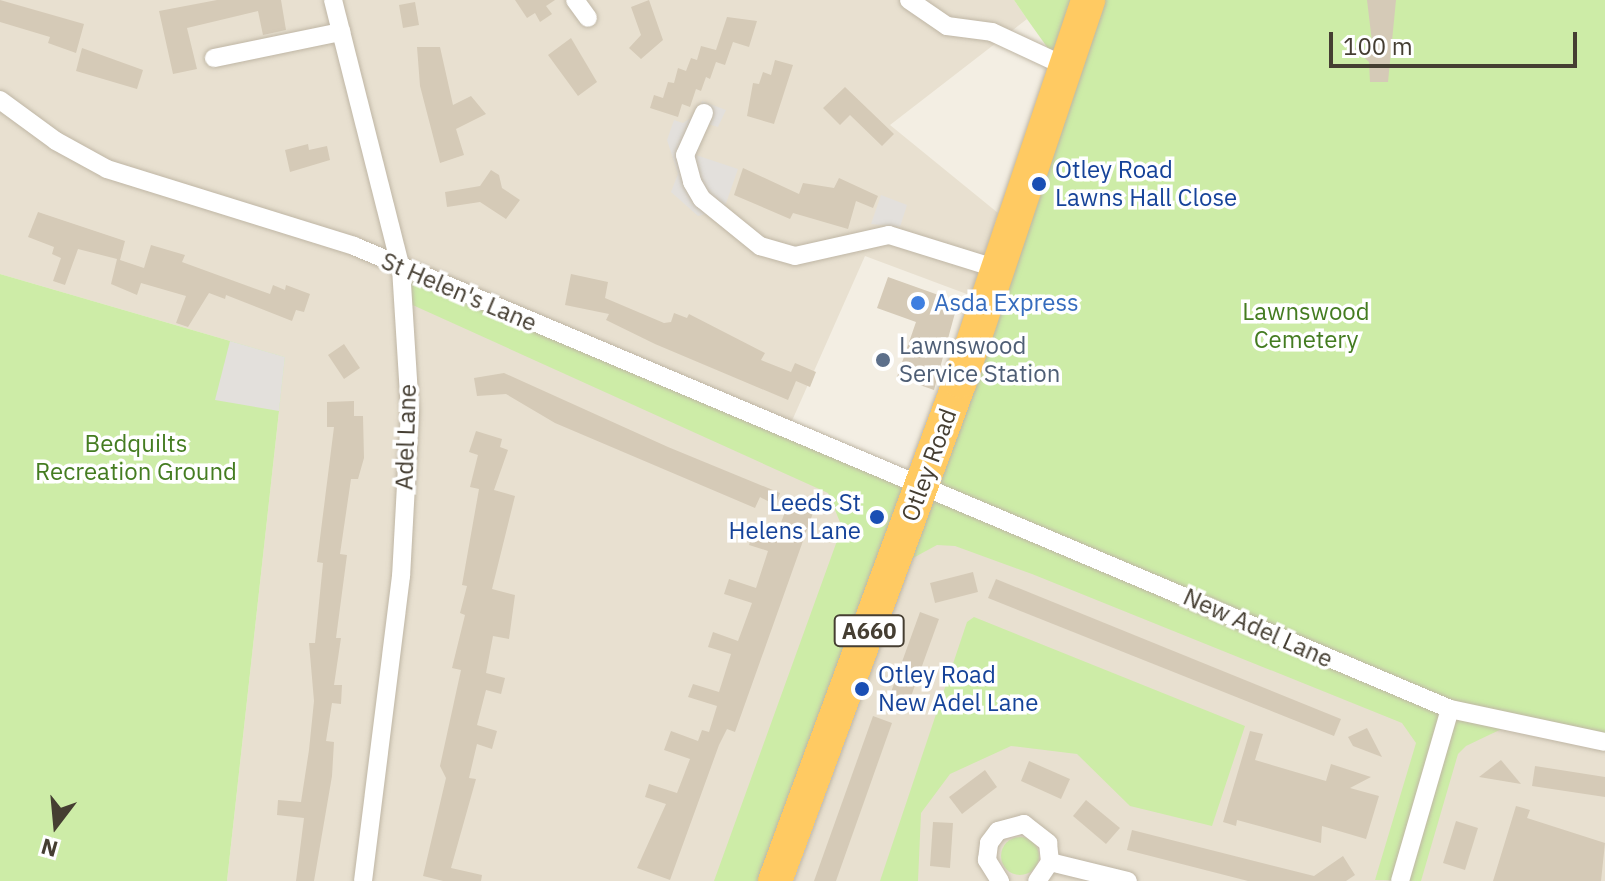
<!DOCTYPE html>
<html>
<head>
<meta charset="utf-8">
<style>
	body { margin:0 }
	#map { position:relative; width:1605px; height:881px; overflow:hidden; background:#f3eee3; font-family:"IBM Plex Sans",sans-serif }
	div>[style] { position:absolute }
	.residential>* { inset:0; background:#e8e0d0 }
	.green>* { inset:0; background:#cdeca7 }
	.round { border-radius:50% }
	.parking>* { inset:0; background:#e3e0dc }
	.building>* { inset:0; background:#d5cab7 }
	.roads { filter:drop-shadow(0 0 2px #bfb6a5) drop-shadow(0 0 2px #bfb6a5) }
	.street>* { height:18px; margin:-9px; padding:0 9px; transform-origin:9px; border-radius:9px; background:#fff }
	.highway>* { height:34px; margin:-17px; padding:0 17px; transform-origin:17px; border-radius:17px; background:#ffca62 }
	.dots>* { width:22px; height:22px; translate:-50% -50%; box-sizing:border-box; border:4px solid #fff; border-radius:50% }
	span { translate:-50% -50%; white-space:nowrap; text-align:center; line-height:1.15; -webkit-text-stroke:7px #fff; paint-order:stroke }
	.shield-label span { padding:2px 6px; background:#fff; border:2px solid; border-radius:6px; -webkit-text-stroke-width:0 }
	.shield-label { font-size:22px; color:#453e32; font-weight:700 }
	.transit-label { font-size:24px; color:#164399 }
	.left { translate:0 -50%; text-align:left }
	.right { translate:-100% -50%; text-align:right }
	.street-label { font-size:24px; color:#453e32 }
	.shop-label { font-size:24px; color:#366cbe }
	.park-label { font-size:24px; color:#447c21 }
	.service-label { font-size:24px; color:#4e5e75 }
	.north { position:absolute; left:16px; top:785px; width:80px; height:80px; -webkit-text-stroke:6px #fff; paint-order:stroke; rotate:196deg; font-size:22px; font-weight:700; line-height:32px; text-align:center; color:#453e32 }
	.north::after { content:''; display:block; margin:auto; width:28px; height:36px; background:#453e32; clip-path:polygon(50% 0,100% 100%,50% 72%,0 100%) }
	.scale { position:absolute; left:1329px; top:32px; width:248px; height:36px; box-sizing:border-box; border:4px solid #453e32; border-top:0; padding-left:10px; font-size:24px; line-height:28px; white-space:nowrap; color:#453e32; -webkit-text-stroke:6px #fff; paint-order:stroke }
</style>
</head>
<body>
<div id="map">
	<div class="residential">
		<i style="clip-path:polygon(0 0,1014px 0,1027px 19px,890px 125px,998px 213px,972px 296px,865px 256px,791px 423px,904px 472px,759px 881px,227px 881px,285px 357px,0 274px)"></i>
		<i style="clip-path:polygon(935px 494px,1605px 742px,1605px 881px,794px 881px)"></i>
	</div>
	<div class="green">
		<i style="clip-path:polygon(1014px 0,1079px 0,1057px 61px,1027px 19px)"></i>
		<i style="clip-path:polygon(1102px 0,1605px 0,1605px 742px,1512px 724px,1466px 746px,1458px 754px,1421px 881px,1375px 880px,1416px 743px,1402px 723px,1032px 574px,955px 546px,937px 545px,891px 570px,775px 881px,714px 881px,842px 527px,828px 493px,406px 302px,401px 268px,935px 493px)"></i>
		<i style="clip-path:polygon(0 274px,285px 357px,227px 881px,0 881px)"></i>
		<i style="clip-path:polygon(974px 617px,1245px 726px,1212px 826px,1130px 806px,1077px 754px,1011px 746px,950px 774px,921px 813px,918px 881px,880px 881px,967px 622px)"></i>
		<i class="round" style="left:1001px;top:837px;width:38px;height:38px"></i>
	</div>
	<div class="parking">
		<i style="clip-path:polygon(702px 101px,726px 110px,718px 127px,708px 124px,696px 155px,738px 169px,724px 209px,698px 216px,671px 192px,678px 174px,667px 140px,674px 120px,683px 123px,698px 113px)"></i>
		<i style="clip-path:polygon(881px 195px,907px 205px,900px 227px,871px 224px)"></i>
		<i style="clip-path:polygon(230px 341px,285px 357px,279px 411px,215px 400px)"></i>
	</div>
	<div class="building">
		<i style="clip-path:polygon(0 0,84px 24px,76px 53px,48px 43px,50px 37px,0 22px)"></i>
		<i style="clip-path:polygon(217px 0,281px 0,286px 30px,263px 35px,258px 11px,187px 28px,197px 69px,173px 74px,159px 11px)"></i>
		<i style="clip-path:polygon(515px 0,555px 0,546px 6px,552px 14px,540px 22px,535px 13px,527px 18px)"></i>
		<i style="clip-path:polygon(649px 0,663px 40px,641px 59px,629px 48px,641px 35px,631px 7px)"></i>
		<i style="clip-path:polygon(1367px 0,1396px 0,1388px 82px,1370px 82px,1369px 62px,1354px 48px,1373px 50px)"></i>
		<i style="clip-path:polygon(415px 2px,419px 25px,403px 28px,399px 5px)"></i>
		<i style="clip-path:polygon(727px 17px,757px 21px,749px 47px,733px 42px,725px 65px,716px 62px,710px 79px,706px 77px,701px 91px,696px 89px,690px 107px,682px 104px,678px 117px,650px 108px,654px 95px,663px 98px,668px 82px,674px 83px,678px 68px,686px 71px,691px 58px,697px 60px,701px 46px,716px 50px)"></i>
		<i style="clip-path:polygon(571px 38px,597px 82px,578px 96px,548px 55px)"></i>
		<i style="clip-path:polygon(417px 47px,440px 47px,453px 105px,471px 96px,486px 114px,456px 129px,464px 155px,440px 163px,420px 86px)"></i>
		<i style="clip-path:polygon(82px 48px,143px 70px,137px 89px,76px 71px)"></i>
		<i style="clip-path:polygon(775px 60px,793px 65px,774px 124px,747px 116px,753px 83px,759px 84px,763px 72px,771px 75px)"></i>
		<i style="clip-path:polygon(845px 87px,894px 134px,882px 146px,850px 115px,840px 125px,823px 108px)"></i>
		<i style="clip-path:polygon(308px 144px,309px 150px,327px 146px,330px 160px,290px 172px,285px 150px)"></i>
		<i style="clip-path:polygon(743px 168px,799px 194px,803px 183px,834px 188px,839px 178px,878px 196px,873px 208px,856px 201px,848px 229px,793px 213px,790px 219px,734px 195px)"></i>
		<i style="clip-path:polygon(491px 170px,499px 175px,502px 188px,520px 200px,506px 219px,480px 202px,447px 207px,445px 192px,480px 186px)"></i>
		<i style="clip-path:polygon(38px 212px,125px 241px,120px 260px,144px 268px,151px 245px,185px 255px,182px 262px,270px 294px,273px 285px,285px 290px,286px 285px,310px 294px,304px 312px,296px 310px,292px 321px,226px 295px,225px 299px,209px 293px,188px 327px,176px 323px,186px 296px,141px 283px,137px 295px,111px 284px,117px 259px,78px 249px,65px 285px,53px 281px,61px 258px,52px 254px,54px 247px,28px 237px)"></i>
		<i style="clip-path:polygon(571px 274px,608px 282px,605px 298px,664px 323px,671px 322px,674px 313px,687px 318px,689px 314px,765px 353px,761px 360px,791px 372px,795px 363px,816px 372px,810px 387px,796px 381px,788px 400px,655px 344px,606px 320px,609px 314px,565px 305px)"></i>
		<i style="clip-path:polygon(888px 277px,958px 302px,934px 390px,897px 377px,916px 322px,877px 308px)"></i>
		<i style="clip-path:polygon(344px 344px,360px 368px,344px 379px,328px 355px)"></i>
		<i style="clip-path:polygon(504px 373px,668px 447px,780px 493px,775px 505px,760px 497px,755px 508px,555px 423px,506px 394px,477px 396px,474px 378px)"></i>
		<i style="clip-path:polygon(354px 401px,354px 416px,363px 416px,364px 458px,358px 479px,351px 479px,340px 554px,347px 555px,336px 638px,341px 638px,334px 685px,342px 685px,341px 704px,332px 703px,326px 741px,334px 742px,332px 776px,314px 881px,296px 881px,304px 818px,277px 815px,278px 800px,301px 802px,309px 750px,314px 701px,309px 643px,315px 643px,323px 563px,317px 562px,334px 427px,327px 427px,327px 402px)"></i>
		<i style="clip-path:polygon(476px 431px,502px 439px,500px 447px,508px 450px,494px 490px,515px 496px,492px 589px,515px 595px,509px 639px,493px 636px,486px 673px,505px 678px,501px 694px,486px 690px,477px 725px,497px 731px,492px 749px,477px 744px,469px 778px,476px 779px,451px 868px,482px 875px,481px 881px,443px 881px,423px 876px,446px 778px,440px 766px,461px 670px,452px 668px,465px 615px,460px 613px,467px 586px,462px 585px,479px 489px,470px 487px,478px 455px,469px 452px)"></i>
		<i style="clip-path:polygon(789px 501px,814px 510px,735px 732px,727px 729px,719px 745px,670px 880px,637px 868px,666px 804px,645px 797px,649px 784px,677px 793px,690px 759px,664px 750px,671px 731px,698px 741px,702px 730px,709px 732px,717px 706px,688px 697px,693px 684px,719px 692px,731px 654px,708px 647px,713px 632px,738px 641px,752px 603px,724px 594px,729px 579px,756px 588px,768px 551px,749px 545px,753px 532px,775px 539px)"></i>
		<i style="clip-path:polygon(973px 572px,978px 592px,935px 603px,930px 583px)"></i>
		<i style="clip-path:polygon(996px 579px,1341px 719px,1334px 736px,988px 598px)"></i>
		<i style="clip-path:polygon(920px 612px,939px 619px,905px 713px,886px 706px)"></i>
		<i style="clip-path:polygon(873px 716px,892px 723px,836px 881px,814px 881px)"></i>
		<i style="clip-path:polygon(1367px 728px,1382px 757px,1353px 746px,1348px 737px)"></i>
		<i style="clip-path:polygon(1250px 731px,1263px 734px,1255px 760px,1326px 781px,1331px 764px,1371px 777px,1350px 788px,1379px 796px,1366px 839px,1322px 826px,1321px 843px,1237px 820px,1236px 826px,1223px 822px)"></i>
		<i style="clip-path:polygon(1501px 760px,1521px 784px,1479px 777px)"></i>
		<i style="clip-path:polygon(1029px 761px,1070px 779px,1061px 799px,1021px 781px)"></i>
		<i style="clip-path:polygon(1535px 766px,1605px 777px,1605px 797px,1532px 786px)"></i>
		<i style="clip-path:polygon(985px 770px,997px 787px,962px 814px,949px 797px)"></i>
		<i style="clip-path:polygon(1086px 800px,1120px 828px,1106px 844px,1073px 816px)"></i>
		<i style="clip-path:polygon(1516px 806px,1530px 810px,1527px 818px,1605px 843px,1601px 881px,1493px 881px)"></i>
		<i style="clip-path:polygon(1456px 821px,1478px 828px,1465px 870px,1443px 863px)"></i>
		<i style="clip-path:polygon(933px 822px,953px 823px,950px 868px,930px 866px)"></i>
		<i style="clip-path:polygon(1132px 830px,1314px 876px,1343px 856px,1355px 875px,1346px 881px,1248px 881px,1127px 850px)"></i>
	</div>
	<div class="roads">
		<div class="street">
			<i style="left:333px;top:0;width:276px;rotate:75.8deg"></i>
			<i style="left:401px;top:268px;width:143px;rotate:86.4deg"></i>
			<i style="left:410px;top:411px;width:165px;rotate:93.1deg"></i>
			<i style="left:401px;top:576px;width:307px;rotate:97.1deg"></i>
			<i style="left:575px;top:0;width:22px;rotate:54deg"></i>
			<i style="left:909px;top:0;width:46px;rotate:34.4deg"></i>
			<i style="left:947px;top:26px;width:45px;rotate:7.6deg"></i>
			<i style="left:992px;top:32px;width:81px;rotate:25deg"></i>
			<i style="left:214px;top:58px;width:130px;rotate:-11.6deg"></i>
			<i style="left:0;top:100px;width:69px;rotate:36.2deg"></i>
			<i style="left:56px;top:141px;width:58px;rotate:28.8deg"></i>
			<i style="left:107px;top:169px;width:259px;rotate:17.3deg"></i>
			<i style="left:354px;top:246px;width:1190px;rotate:22.9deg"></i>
			<i style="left:1450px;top:709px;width:158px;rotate:12deg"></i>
			<i style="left:704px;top:113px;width:46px;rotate:114.3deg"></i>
			<i style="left:685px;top:155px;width:28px;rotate:75deg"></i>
			<i style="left:692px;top:182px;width:20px;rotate:60deg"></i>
			<i style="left:702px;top:199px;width:75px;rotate:39deg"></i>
			<i style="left:760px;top:246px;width:36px;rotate:16deg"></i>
			<i style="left:795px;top:256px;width:96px;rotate:-12.6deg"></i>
			<i style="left:889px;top:235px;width:111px;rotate:17.3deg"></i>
			<i style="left:1050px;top:862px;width:80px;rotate:13.7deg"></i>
			<i style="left:1000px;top:881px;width:25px;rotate:-122deg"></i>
			<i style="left:987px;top:860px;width:17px;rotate:-83deg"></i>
			<i style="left:989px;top:843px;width:15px;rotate:-53deg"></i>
			<i style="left:998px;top:831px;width:27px;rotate:-15deg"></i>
			<i style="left:1024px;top:824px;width:31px;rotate:38deg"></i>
			<i style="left:1048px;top:843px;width:19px;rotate:84deg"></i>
			<i style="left:1050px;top:862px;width:23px;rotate:124deg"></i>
			<i style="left:1400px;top:881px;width:179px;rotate:-73.8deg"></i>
		</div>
		<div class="highway">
			<i style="left:775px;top:881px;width:533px;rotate:-69.7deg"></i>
			<i style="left:960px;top:381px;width:402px;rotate:-71.4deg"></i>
		</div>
	</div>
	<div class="dots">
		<i style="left:1039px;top:184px;background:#1a4fb4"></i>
		<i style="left:918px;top:303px;background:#3f7fe0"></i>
		<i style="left:883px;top:360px;background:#5c6f8a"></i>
		<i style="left:877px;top:517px;background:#1a4fb4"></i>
		<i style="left:862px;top:689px;background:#1a4fb4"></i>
	</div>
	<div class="shield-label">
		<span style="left:869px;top:631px">A660</span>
	</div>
	<div class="transit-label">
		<span class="left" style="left:1055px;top:184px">Otley Road<br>Lawns Hall Close</span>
		<span class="right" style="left:861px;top:517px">Leeds St<br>Helens Lane</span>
		<span class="left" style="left:878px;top:689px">Otley Road<br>New Adel Lane</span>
	</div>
	<div class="street-label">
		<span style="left:459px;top:292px;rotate:23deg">St Helen's Lane</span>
		<span style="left:406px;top:437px;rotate:-88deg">Adel Lane</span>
		<span style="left:929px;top:465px;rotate:-70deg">Otley Road</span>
		<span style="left:1258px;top:628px;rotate:24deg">New Adel Lane</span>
	</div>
	<div class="shop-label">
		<span class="left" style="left:934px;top:303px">Asda Express</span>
	</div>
	<div class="park-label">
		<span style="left:1306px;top:326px">Lawnswood<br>Cemetery</span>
		<span style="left:136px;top:458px">Bedquilts<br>Recreation Ground</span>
	</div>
	<div class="service-label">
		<span class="left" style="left:899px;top:360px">Lawnswood<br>Service Station</span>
	</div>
	<div class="north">N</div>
	<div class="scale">100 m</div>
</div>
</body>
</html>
